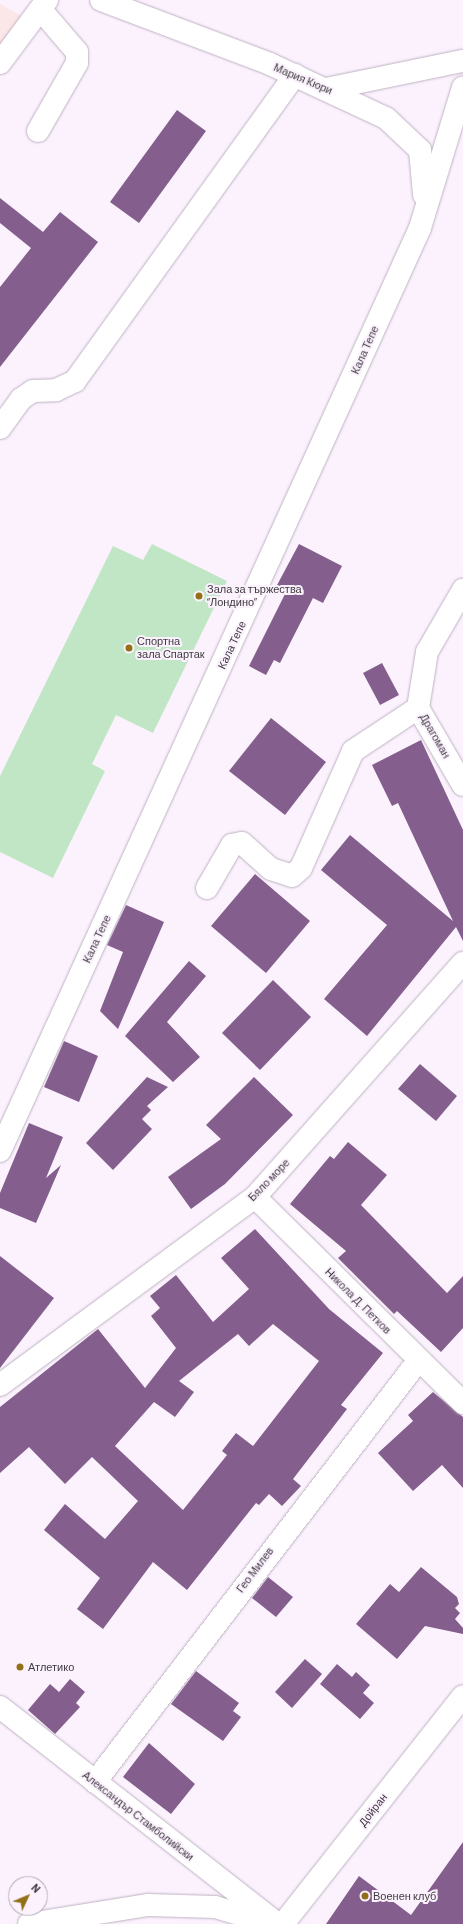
<!DOCTYPE html>
<html>
<head>
<meta charset="utf-8">
<style>
	body { margin:0 }
	#map { position:relative; width:463px; height:1924px; overflow:hidden; background:#fbf2fd; font-family:Barlow,sans-serif }
	div>[style] { position:absolute }
	.education>* { inset:0; background:#fbe6e8 }
	.green>* { inset:0; background:#c1e6c5 }
	.building>* { inset:0; background:#845f8d }
	.roads { filter:drop-shadow(0 0 1px #bfb1c3) drop-shadow(0 0 1px #bfb1c3) }
	.minor>* { height:22px; margin:-11px; padding:0 11px; transform-origin:11px; border-radius:11px; background:#fff }
	.major>* { height:22px; margin:-11px; padding:0 11px; transform-origin:11px; border-radius:11px; background:#fff }
	.dots>* { width:11px; height:11px; translate:-50% -50%; box-sizing:border-box; border:2px solid #fbf2fd; border-radius:50% }
	span { translate:-50% -50%; white-space:nowrap; text-align:center; line-height:1.15; -webkit-text-stroke:4px #fbf2fd; paint-order:stroke }
	.street-label { font-size:11px; color:#403b42 }
	.poi-label { font-size:11px; color:#403b42 }
	.left { translate:0 -50%; text-align:left }
	.north { position:absolute; left:8px; top:1876px; width:40px; height:40px; box-sizing:border-box; background:#fbf2fd; border:1px solid #b0a9b2; border-radius:50%; rotate:46deg; font-size:11px; font-weight:700; line-height:16px; text-align:center; color:#403b42 }
	.north::after { content:''; display:block; margin:auto; width:14px; height:18px; background:#936f17; clip-path:polygon(50% 0,100% 100%,50% 72%,0 100%) }
</style>
</head>
<body>
<div id="map">
	<div class="education">
		<i style="clip-path:polygon(0 4px,22px 16px,0 46px)"></i>
	</div>
	<div class="green">
		<i style="clip-path:polygon(152px 544px,227px 581px,153px 733px,116px 715px,92px 764px,105px 771px,53px 878px,0 852px,0 776px,113px 546px,143px 560px)"></i>
	</div>
	<div class="building">
		<i style="clip-path:polygon(177px 110px,206px 131px,139px 223px,110px 202px)"></i>
		<i style="clip-path:polygon(0 198px,43px 232px,60px 212px,98px 242px,0 367px,0 287px,31px 248px,0 223px)"></i>
		<i style="clip-path:polygon(299px 544px,342px 566px,323px 603px,313px 598px,280px 663px,274px 660px,266px 675px,249px 666px,286px 592px,276px 587px)"></i>
		<i style="clip-path:polygon(382px 663px,399px 695px,380px 705px,363px 673px)"></i>
		<i style="clip-path:polygon(271px 718px,326px 762px,285px 815px,229px 771px)"></i>
		<i style="clip-path:polygon(421px 740px,463px 830px,463px 941px,456px 927px,367px 1036px,324px 999px,387px 925px,321px 870px,350px 835px,453px 921px,398px 803px,392px 806px,372px 765px)"></i>
		<i style="clip-path:polygon(255px 874px,310px 921px,266px 973px,211px 926px)"></i>
		<i style="clip-path:polygon(126px 905px,164px 922px,118px 1029px,100px 1011px,123px 952px,107px 945px)"></i>
		<i style="clip-path:polygon(189px 961px,206px 976px,167px 1022px,200px 1057px,173px 1082px,125px 1036px)"></i>
		<i style="clip-path:polygon(273px 980px,311px 1017px,260px 1070px,222px 1033px)"></i>
		<i style="clip-path:polygon(64px 1041px,98px 1056px,79px 1102px,44px 1087px)"></i>
		<i style="clip-path:polygon(420px 1064px,457px 1096px,436px 1121px,398px 1089px)"></i>
		<i style="clip-path:polygon(147px 1077px,168px 1087px,147px 1106px,151px 1110px,142px 1119px,152px 1129px,113px 1170px,86px 1143px)"></i>
		<i style="clip-path:polygon(254px 1077px,293px 1115px,225px 1184px,191px 1209px,168px 1177px,221px 1139px,206px 1125px)"></i>
		<i style="clip-path:polygon(29px 1123px,63px 1137px,46px 1178px,61px 1165px,36px 1223px,0 1208px,0 1193px)"></i>
		<i style="clip-path:polygon(348px 1142px,387px 1175px,361px 1205px,447px 1293px,463px 1276px,463px 1328px,441px 1352px,397px 1311px,394px 1314px,338px 1258px,346px 1251px,290px 1204px,330px 1156px,334px 1159px)"></i>
		<i style="clip-path:polygon(evenodd,255px 1229px,329px 1309px,383px 1353px,341px 1405px,347px 1409px,293px 1479px,301px 1486px,282px 1506px,269px 1494px,259px 1505px,256px 1503px,187px 1590px,153px 1562px,103px 1629px,77px 1609px,100px 1578px,44px 1530px,65px 1504px,105px 1539px,138px 1501px,92px 1457px,65px 1484px,29px 1447px,0 1473px,0 1407px,98px 1329px,145px 1388px,176px 1348px,151px 1316px,160px 1308px,150px 1296px,176px 1275px,213px 1322px,249px 1289px,221px 1258px,255px 1229px,273px 1324px,319px 1361px,253px 1446px,236px 1433px,222px 1451px,227px 1455px,183px 1510px,115px 1446px,154px 1402px,175px 1417px,194px 1392px,179px 1381px,238px 1334px,249px 1346px,273px 1324px)"></i>
		<i style="clip-path:polygon(0 1256px,54px 1298px,0 1368px)"></i>
		<i style="clip-path:polygon(433px 1392px,463px 1417px,463px 1488px,442px 1465px,413px 1491px,378px 1453px,413px 1421px,408px 1415px)"></i>
		<i style="clip-path:polygon(421px 1567px,457px 1597px,459px 1604px,455px 1608px,460px 1613px,455px 1619px,463px 1628px,463px 1634px,425px 1626px,397px 1659px,356px 1624px,390px 1584px,399px 1592px)"></i>
		<i style="clip-path:polygon(268px 1577px,293px 1597px,276px 1617px,252px 1598px)"></i>
		<i style="clip-path:polygon(305px 1659px,322px 1674px,292px 1708px,275px 1692px)"></i>
		<i style="clip-path:polygon(337px 1664px,352px 1677px,356px 1672px,370px 1685px,363px 1693px,374px 1703px,360px 1719px,320px 1684px)"></i>
		<i style="clip-path:polygon(196px 1671px,239px 1703px,233px 1711px,241px 1717px,223px 1741px,171px 1704px)"></i>
		<i style="clip-path:polygon(70px 1679px,85px 1692px,76px 1703px,80px 1707px,55px 1734px,28px 1710px,50px 1684px,59px 1692px)"></i>
		<i style="clip-path:polygon(149px 1743px,195px 1784px,171px 1814px,123px 1777px)"></i>
		<i style="clip-path:polygon(463px 1842px,463px 1924px,326px 1924px,359px 1876px,411px 1915px)"></i>
	</div>
	<div class="roads">
		<div class="minor">
			<i style="left:101px;top:0;width:181px;rotate:20.7deg"></i>
			<i style="left:270px;top:64px;width:128px;rotate:25deg"></i>
			<i style="left:386px;top:118px;width:47px;rotate:43.3deg"></i>
			<i style="left:420px;top:150px;width:45px;rotate:84.9deg"></i>
			<i style="left:0;top:63px;width:79px;rotate:-53.3deg"></i>
			<i style="left:326px;top:89px;width:140px;rotate:-11.6deg"></i>
			<i style="left:38px;top:131px;width:78px;rotate:-60.2deg"></i>
			<i style="left:77px;top:63px;width:11px;rotate:-90deg"></i>
			<i style="left:77px;top:52px;width:55px;rotate:-130.6deg"></i>
			<i style="left:0;top:428px;width:36px;rotate:-54deg"></i>
			<i style="left:21px;top:399px;width:14px;rotate:-34deg"></i>
			<i style="left:33px;top:391px;width:23px;rotate:-2deg"></i>
			<i style="left:56px;top:390px;width:21px;rotate:-25deg"></i>
			<i style="left:75px;top:381px;width:377px;rotate:-54.3deg"></i>
			<i style="left:418px;top:708px;width:57px;rotate:-80.9deg"></i>
			<i style="left:427px;top:652px;width:72px;rotate:-59.9deg"></i>
			<i style="left:418px;top:708px;width:89px;rotate:59.7deg"></i>
			<i style="left:207px;top:888px;width:50px;rotate:-59.8deg"></i>
			<i style="left:232px;top:845px;width:10px;rotate:-11deg"></i>
			<i style="left:242px;top:843px;width:39px;rotate:42deg"></i>
			<i style="left:271px;top:869px;width:22px;rotate:18deg"></i>
			<i style="left:292px;top:876px;width:12px;rotate:-42deg"></i>
			<i style="left:301px;top:868px;width:128px;rotate:-66deg"></i>
			<i style="left:353px;top:751px;width:78px;rotate:-33.5deg"></i>
			<i style="left:0;top:1151px;width:1014px;rotate:-65.53deg"></i>
			<i style="left:420px;top:228px;width:147px;rotate:-73deg"></i>
			<i style="left:255px;top:1197px;width:293px;rotate:44.7deg"></i>
			<i style="left:0;top:1385px;width:317px;rotate:-36.4deg"></i>
			<i style="left:255px;top:1197px;width:313px;rotate:-48.4deg"></i>
			<i style="left:0;top:1707px;width:353px;rotate:38deg"></i>
			<i style="left:95px;top:1782px;width:531px;rotate:-52.5deg"></i>
			<i style="left:29px;top:1924px;width:121px;rotate:-9.1deg"></i>
			<i style="left:148px;top:1905px;width:67px;rotate:1.7deg"></i>
			<i style="left:215px;top:1907px;width:57px;rotate:16.2deg"></i>
		</div>
		<div class="major">
			<i style="left:283px;top:1924px;width:290px;rotate:-51.7deg"></i>
		</div>
	</div>
	<div class="dots">
		<i style="left:199px;top:596px;background:#936f17"></i>
		<i style="left:129px;top:648px;background:#936f17"></i>
		<i style="left:20px;top:1667px;background:#936f17"></i>
		<i style="left:365px;top:1896px;background:#936f17"></i>
	</div>
	<div class="street-label">
		<span style="left:303px;top:79px;rotate:23deg">Мария Кюри</span>
		<span style="left:365px;top:350px;rotate:-66deg">Кала Тепе</span>
		<span style="left:232px;top:645px;rotate:-65deg">Кала Тепе</span>
		<span style="left:435px;top:736px;rotate:60deg">Драгоман</span>
		<span style="left:97px;top:939px;rotate:-65deg">Кала Тепе</span>
		<span style="left:269px;top:1180px;rotate:-46deg">Бяло море</span>
		<span style="left:358px;top:1301px;rotate:45deg">Никола Д. Петков</span>
		<span style="left:255px;top:1570px;rotate:-53deg">Гео Милев</span>
		<span style="left:373px;top:1810px;rotate:-52deg">Дойран</span>
		<span style="left:138px;top:1816px;rotate:38deg">Александър Стамболийски</span>
	</div>
	<div class="poi-label">
		<span class="left" style="left:207px;top:596px">Зала за тържества<br>“Лондино”</span>
		<span class="left" style="left:137px;top:648px">Спортна<br>зала Спартак</span>
		<span class="left" style="left:28px;top:1667px">Атлетико</span>
		<span class="left" style="left:373px;top:1896px">Военен клуб</span>
	</div>
	<div class="north">N</div>
</div>
</body>
</html>
